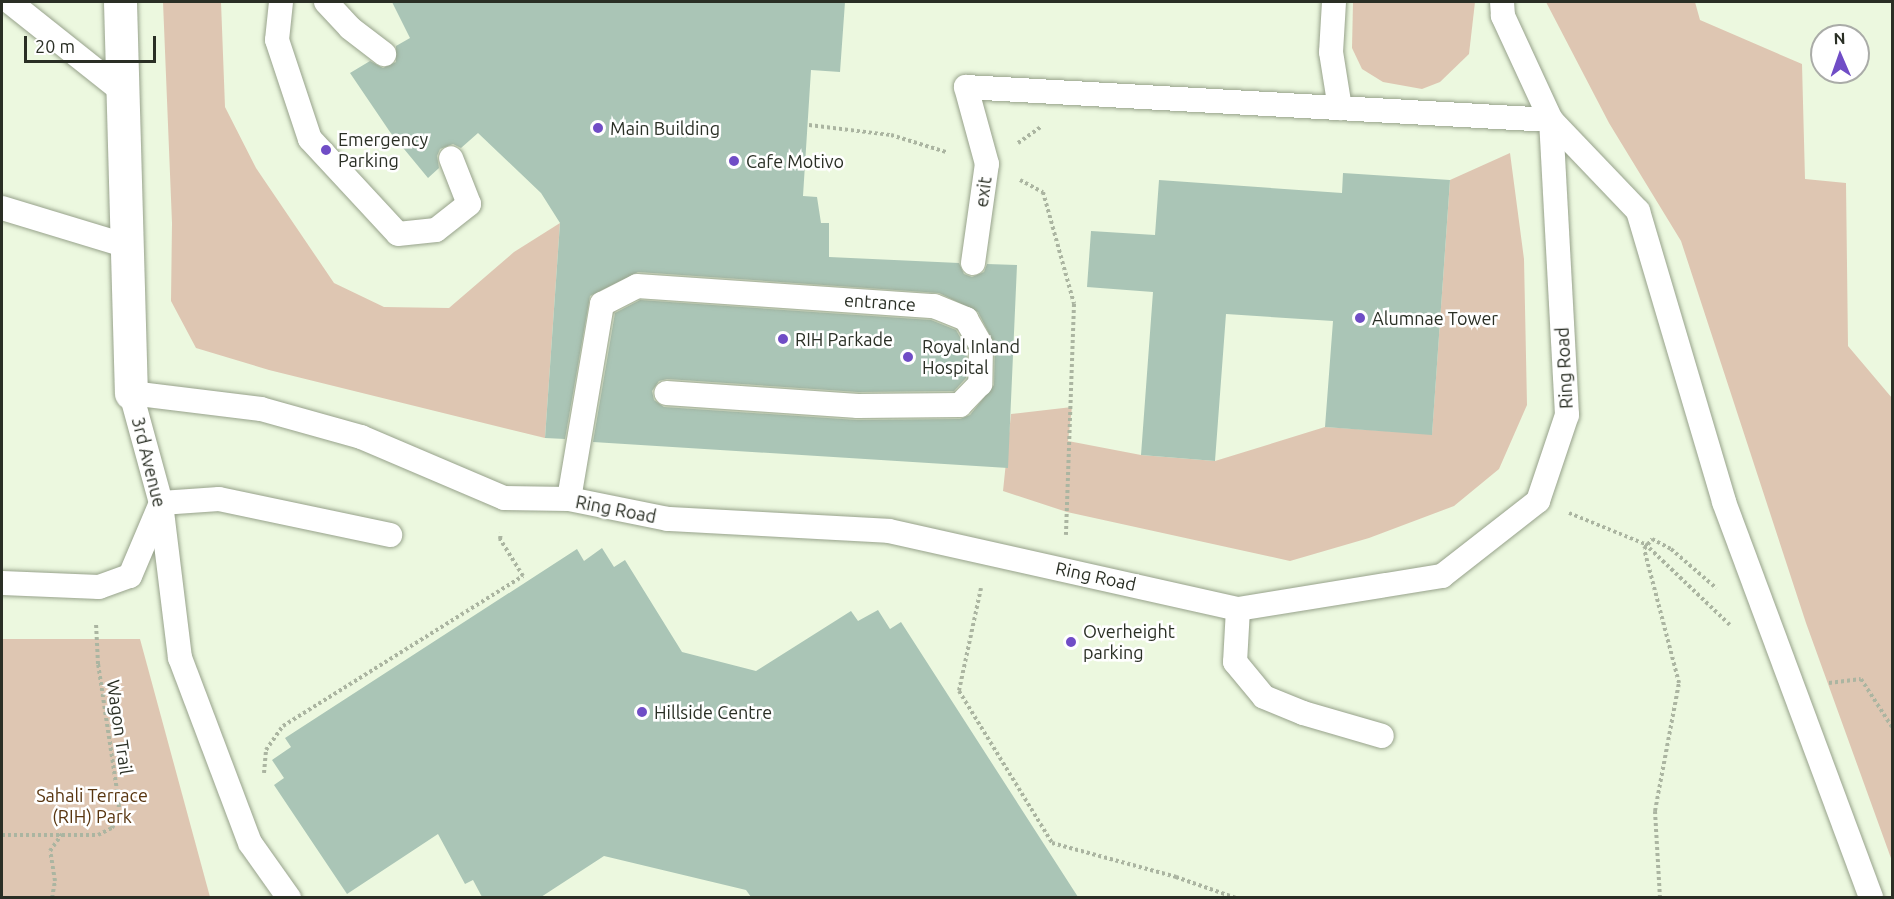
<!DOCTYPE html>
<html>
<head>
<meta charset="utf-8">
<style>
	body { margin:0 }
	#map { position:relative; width:1894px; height:899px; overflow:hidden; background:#ecf8df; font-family:Ubuntu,sans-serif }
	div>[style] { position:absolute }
	.green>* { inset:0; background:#dec6b2 }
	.building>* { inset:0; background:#aac5b6 }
	.path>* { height:4px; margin-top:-2px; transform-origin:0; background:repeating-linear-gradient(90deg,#abb5a1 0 3px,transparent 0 6px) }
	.roads { filter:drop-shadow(0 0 2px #97a28b) drop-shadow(0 0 2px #97a28b) }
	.lane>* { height:24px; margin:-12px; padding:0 12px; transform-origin:12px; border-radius:12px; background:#fff }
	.street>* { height:33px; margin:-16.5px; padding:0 16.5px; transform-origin:16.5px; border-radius:16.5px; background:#fff }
	.dots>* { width:16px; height:16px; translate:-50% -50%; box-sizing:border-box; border:3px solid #fff; border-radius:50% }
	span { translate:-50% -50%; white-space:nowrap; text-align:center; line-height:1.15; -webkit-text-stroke:5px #fff; paint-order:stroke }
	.poi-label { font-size:18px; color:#2a2f25 }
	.left { translate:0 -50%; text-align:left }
	.street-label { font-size:18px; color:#2a2f25 }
	.park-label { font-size:18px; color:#58350f }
	.frame { position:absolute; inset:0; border:3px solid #2a2f25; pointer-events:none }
	.north { position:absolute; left:1810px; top:24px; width:60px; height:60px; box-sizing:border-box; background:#fff; border:2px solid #aaaca8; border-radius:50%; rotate:358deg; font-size:16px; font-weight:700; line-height:24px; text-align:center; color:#2a2f25 }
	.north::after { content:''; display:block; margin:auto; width:21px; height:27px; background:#704dc6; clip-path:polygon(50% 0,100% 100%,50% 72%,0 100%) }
	.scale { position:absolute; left:24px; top:36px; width:132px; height:27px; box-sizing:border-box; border:3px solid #2a2f25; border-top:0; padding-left:8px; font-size:18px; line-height:21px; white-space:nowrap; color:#2a2f25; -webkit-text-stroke:4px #fff; paint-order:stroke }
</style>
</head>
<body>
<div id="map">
	<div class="green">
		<i style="clip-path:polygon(163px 2px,221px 2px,225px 107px,256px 168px,334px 283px,384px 307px,449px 308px,514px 252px,560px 223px,545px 438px,269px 370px,196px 348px,171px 301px,172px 223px)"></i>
		<i style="clip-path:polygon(1353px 2px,1475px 2px,1469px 54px,1440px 82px,1422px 89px,1383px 82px,1362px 69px,1352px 48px)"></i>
		<i style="clip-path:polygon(1546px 2px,1695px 2px,1700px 20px,1802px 64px,1805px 179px,1846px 183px,1848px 346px,1892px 398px,1892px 861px,1806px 623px,1681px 241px,1609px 123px)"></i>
		<i style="clip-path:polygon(1510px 153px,1524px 259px,1527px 405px,1499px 469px,1454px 506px,1369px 538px,1290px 561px,1067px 512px,1003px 491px,1011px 414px,1072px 407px,1068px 441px,1141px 455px,1215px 461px,1325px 427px,1432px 434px,1450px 180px)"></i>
		<i style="clip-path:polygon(2px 639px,140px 639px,210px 897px,2px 897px)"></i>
	</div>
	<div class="building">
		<i style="clip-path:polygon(392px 2px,845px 2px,840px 72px,811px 70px,803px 196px,817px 197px,821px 223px,829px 223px,829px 257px,959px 263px,964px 274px,972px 277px,984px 272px,987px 264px,1017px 265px,1008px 468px,593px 442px,615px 313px,640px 300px,931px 320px,956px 330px,967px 349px,966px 378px,954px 391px,858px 392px,667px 379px,659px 381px,652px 391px,654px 400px,664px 407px,857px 420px,960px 419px,970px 415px,994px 385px,995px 345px,978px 312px,939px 293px,638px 272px,590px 296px,565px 439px,545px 438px,560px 223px,541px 193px,478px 133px,461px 148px,453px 144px,440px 149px,437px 156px,439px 168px,428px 178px,390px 132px,350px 73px,370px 61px,383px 68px,396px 62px,396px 46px,410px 38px)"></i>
		<i style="clip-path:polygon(1343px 173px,1450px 180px,1432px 435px,1325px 427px,1333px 321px,1226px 314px,1215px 461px,1141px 455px,1153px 292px,1087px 287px,1091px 231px,1155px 235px,1159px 180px,1342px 193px)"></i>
		<i style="clip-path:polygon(602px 548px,614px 567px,625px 560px,682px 652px,756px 671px,851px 611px,858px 621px,878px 610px,890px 629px,901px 622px,1078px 897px,751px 897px,746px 890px,604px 856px,541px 897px,482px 897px,473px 880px,465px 884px,438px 834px,347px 894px,274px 785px,284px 778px,272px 760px,291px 747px,285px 738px,577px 549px,584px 561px)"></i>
	</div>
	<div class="path">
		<i style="left:809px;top:125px;width:83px;rotate:7deg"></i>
		<i style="left:891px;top:135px;width:58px;rotate:17.2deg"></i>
		<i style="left:1018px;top:143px;width:28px;rotate:-35deg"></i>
		<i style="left:1020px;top:180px;width:26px;rotate:28deg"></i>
		<i style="left:1043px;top:192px;width:116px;rotate:74.5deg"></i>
		<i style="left:1074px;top:304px;width:231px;rotate:92deg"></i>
		<i style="left:1569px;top:513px;width:82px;rotate:22.2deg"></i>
		<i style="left:1645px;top:544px;width:117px;rotate:43.6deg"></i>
		<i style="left:981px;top:588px;width:105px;rotate:102.1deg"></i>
		<i style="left:959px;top:691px;width:178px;rotate:58.5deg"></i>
		<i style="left:1052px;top:843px;width:129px;rotate:15.3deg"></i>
		<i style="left:1176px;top:877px;width:64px;rotate:19.3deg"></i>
		<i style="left:1829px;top:683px;width:32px;rotate:-7deg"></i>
		<i style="left:1861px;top:679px;width:57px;rotate:57.1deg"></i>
		<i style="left:264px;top:773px;width:23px;rotate:-85deg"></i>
		<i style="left:266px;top:750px;width:29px;rotate:-55deg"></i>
		<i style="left:283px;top:726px;width:283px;rotate:-32deg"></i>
		<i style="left:523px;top:576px;width:44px;rotate:-121.9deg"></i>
		<i style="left:500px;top:539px;width:6px;rotate:-81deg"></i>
		<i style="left:2px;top:835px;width:96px"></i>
		<i style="left:98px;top:835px;width:16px;rotate:-27deg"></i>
		<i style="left:112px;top:828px;width:10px;rotate:-61deg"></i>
		<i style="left:117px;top:819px;width:15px;rotate:-82deg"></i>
		<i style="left:119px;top:804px;width:142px;rotate:-98.5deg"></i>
		<i style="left:98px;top:664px;width:41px;rotate:-92.8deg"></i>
		<i style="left:52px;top:898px;width:17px;rotate:-80deg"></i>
		<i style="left:55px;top:881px;width:30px;rotate:-99deg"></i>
		<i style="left:50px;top:851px;width:21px;rotate:-55deg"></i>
		<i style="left:1660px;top:898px;width:87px;rotate:-93.3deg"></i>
		<i style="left:1655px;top:811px;width:130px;rotate:-79.4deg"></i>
		<i style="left:1679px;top:683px;width:138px;rotate:-104.6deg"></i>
		<i style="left:1644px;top:549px;width:13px;rotate:-51deg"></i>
		<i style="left:1652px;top:539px;width:21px;rotate:28deg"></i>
		<i style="left:1671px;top:549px;width:60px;rotate:40.9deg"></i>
	</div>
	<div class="roads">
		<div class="lane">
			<i style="left:10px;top:2px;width:144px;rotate:38.5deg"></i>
			<i style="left:281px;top:2px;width:38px;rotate:96deg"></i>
			<i style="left:277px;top:40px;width:104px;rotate:71.6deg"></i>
			<i style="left:310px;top:139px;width:129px;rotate:47.2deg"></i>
			<i style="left:398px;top:234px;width:38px;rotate:-6deg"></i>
			<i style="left:436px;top:230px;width:42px;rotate:-38.2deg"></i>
			<i style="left:469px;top:204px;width:49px;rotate:-111.4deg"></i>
			<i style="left:326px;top:2px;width:35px;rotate:47deg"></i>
			<i style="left:350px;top:28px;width:43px;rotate:37.4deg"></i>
			<i style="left:1334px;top:2px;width:50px;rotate:93.4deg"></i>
			<i style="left:1331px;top:52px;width:57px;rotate:80.9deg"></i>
			<i style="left:2px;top:208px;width:131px;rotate:16.9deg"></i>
			<i style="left:973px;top:263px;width:100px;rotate:-82deg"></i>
			<i style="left:987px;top:164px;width:80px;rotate:-105.3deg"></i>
			<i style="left:966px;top:87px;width:586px;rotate:3.23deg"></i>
			<i style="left:1551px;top:120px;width:126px;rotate:46.3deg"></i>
			<i style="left:1638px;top:211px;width:303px;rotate:73.5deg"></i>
			<i style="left:1724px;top:502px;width:422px;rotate:69.6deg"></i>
			<i style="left:569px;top:499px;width:198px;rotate:-80.4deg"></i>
			<i style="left:602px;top:304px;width:39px;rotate:-27deg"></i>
			<i style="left:637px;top:286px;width:298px;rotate:3.9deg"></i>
			<i style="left:934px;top:306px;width:35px;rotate:22deg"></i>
			<i style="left:966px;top:319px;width:30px;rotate:60deg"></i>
			<i style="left:981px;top:345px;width:39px;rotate:91deg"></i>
			<i style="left:980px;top:384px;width:29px;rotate:134deg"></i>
			<i style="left:960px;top:405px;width:102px;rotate:179.4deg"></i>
			<i style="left:858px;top:406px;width:192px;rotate:-176.1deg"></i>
			<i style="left:2px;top:583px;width:97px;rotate:2.4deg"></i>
			<i style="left:99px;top:587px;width:33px;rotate:-20deg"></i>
			<i style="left:130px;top:576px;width:79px;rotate:-67deg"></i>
			<i style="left:161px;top:503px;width:58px;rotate:-3.9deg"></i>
			<i style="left:219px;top:499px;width:175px;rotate:11.9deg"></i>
			<i style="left:1238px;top:609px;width:53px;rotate:93.2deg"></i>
			<i style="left:1235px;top:662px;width:45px;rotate:50.4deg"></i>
			<i style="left:1264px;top:697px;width:42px;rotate:22.3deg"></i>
			<i style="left:1303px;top:713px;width:82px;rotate:16.2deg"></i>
			<i style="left:289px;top:898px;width:67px;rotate:-125.3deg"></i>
			<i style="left:250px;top:843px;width:198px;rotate:-110.7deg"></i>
			<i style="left:180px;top:658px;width:156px;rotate:-97deg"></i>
			<i style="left:161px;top:503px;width:114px;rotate:-105.3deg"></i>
			<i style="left:131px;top:393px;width:131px;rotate:7deg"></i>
			<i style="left:261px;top:409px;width:104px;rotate:15.6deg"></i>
			<i style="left:361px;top:437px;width:155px;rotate:23.1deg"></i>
			<i style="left:504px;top:498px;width:65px;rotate:0.9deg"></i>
			<i style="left:569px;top:499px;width:101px;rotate:11.4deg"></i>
			<i style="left:668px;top:519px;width:221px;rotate:3.1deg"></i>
			<i style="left:889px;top:531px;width:358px;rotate:12.6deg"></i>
			<i style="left:1238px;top:609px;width:207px;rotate:-9.2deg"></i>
			<i style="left:1442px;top:576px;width:122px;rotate:-38deg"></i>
			<i style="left:1538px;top:501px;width:91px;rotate:-71.4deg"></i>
			<i style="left:1567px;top:415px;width:295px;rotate:-93.1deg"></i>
			<i style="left:1551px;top:120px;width:115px;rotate:-114.8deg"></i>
			<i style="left:1503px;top:16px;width:14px;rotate:-94deg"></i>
		</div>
		<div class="street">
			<i style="left:120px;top:2px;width:391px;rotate:88.4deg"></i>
		</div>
	</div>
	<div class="dots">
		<i style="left:598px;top:128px;background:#704dc6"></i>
		<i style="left:326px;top:150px;background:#704dc6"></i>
		<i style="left:734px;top:161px;background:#704dc6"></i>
		<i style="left:1360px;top:318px;background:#704dc6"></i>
		<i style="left:783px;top:339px;background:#704dc6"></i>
		<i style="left:908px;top:357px;background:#704dc6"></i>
		<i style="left:1071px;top:642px;background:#704dc6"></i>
		<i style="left:642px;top:712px;background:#704dc6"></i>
	</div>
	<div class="poi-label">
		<span class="left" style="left:610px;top:128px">Main Building</span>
		<span class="left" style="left:338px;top:150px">Emergency<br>Parking</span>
		<span class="left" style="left:746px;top:161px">Cafe Motivo</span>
		<span class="left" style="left:1372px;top:318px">Alumnae Tower</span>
		<span class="left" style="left:795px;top:339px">RIH Parkade</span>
		<span class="left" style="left:922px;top:357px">Royal Inland<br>Hospital</span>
		<span class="left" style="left:1083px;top:642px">Overheight<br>parking</span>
		<span class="left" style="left:654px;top:712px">Hillside Centre</span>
	</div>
	<div class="street-label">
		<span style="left:983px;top:192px;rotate:-82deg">exit</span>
		<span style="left:880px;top:302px;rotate:4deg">entrance</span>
		<span style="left:1564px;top:368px;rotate:-93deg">Ring Road</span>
		<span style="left:149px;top:462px;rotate:76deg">3rd Avenue</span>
		<span style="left:616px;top:509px;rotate:11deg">Ring Road</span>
		<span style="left:1096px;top:576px;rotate:12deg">Ring Road</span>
		<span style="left:120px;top:727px;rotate:82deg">Wagon Trail</span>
	</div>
	<div class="park-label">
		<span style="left:92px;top:806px">Sahali Terrace<br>(RIH) Park</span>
	</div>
	<div class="frame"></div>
	<div class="north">N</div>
	<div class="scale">20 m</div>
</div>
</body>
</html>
